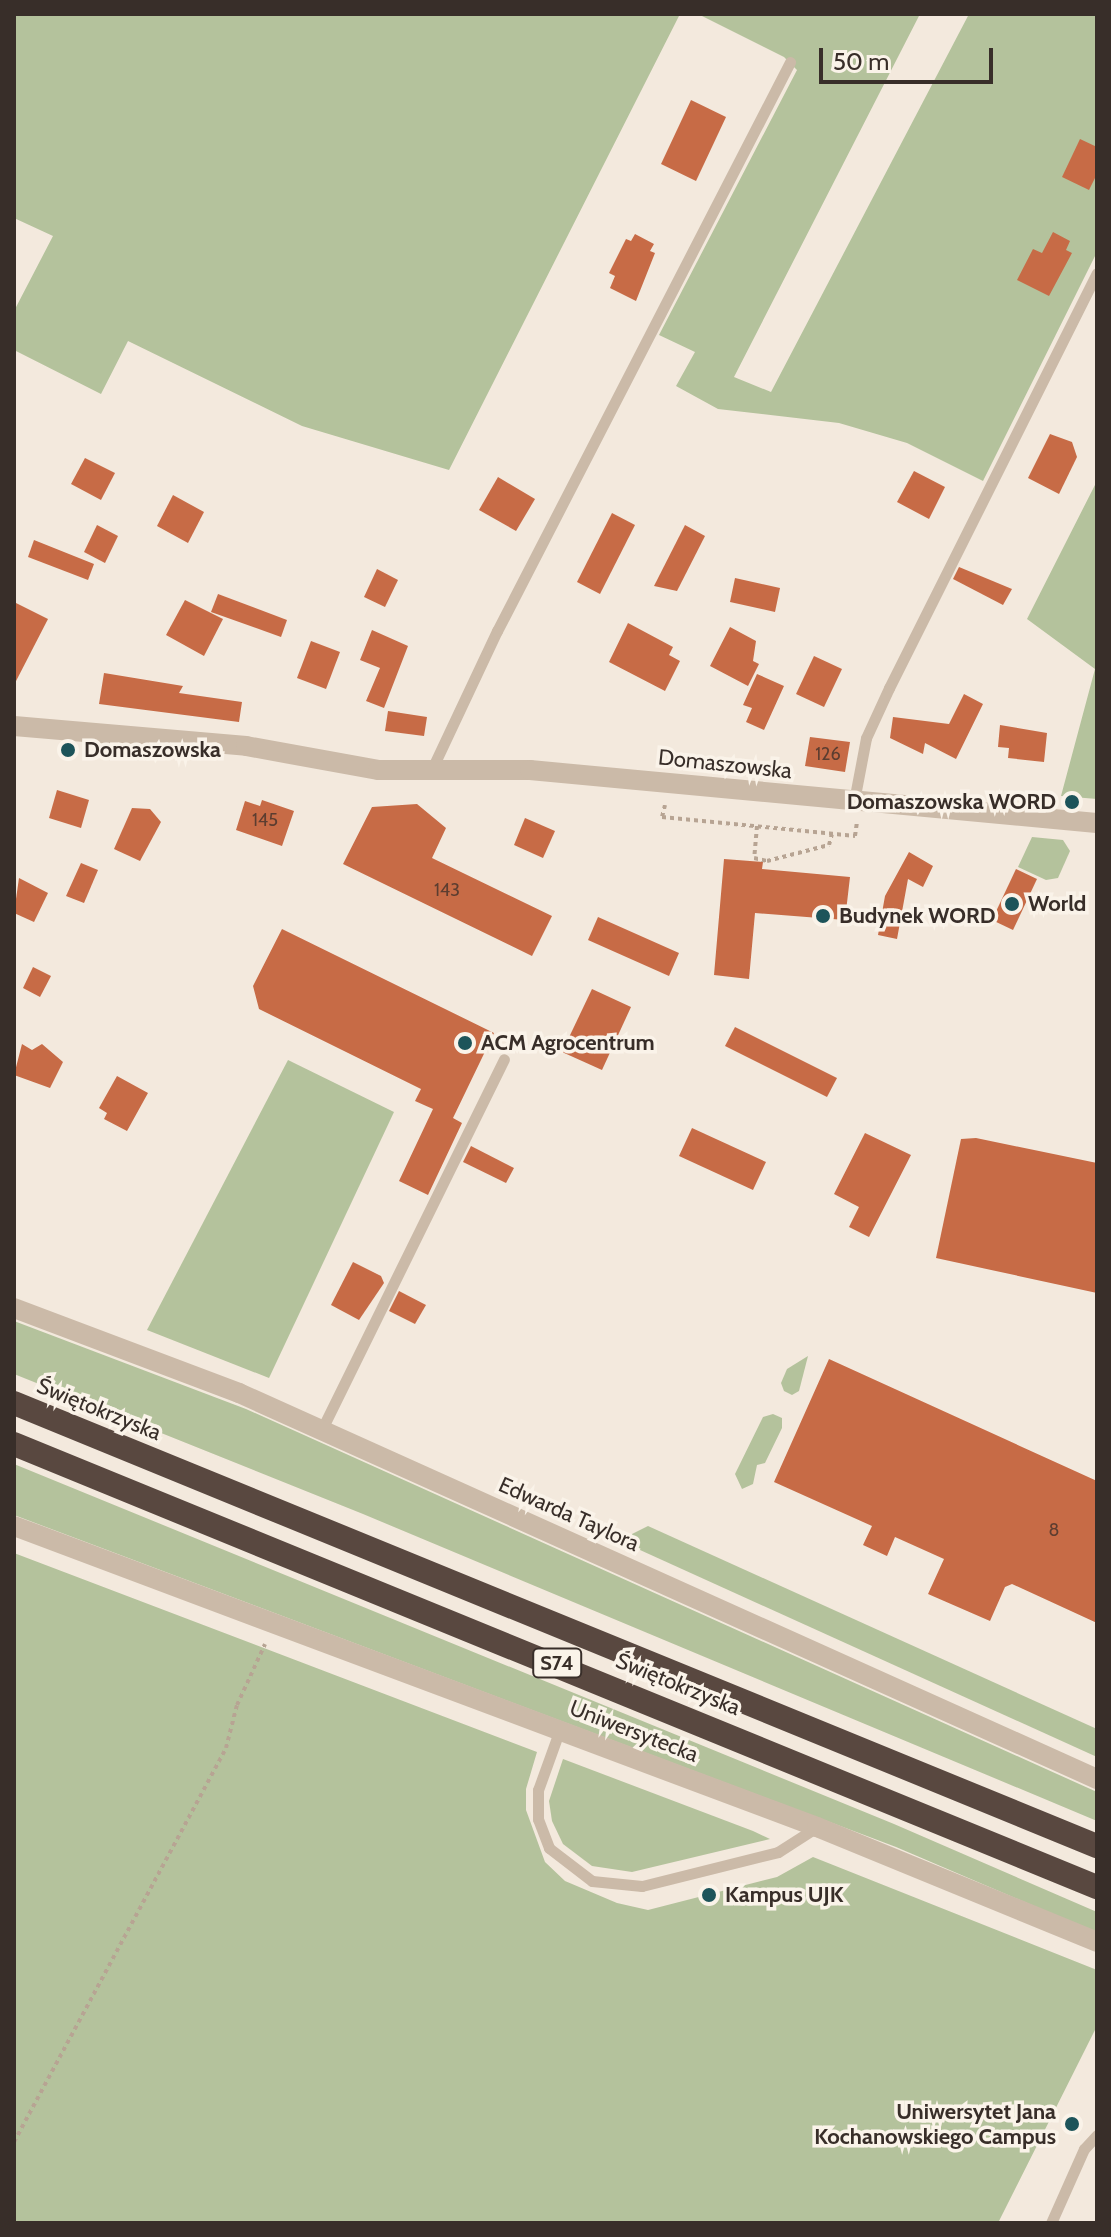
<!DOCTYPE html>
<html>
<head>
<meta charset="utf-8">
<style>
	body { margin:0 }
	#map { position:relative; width:1111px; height:2237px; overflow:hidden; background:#f3e9dd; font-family:Cabin,sans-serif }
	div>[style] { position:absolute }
	.green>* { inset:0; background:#b4c29c }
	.building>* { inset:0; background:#c76b46 }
	.path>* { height:4px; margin-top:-2px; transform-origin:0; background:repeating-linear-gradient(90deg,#b7a493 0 4px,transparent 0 8px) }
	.service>* { height:11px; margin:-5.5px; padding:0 5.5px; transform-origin:5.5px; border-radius:5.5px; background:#cbbaa8 }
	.tertiary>* { height:20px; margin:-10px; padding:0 10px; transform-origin:10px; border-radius:10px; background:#cbbaa8 }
	.motorway>* { height:24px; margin:-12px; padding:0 12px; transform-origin:12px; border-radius:12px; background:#594840 }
	.dots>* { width:22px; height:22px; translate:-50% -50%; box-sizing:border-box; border:4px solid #faf3e9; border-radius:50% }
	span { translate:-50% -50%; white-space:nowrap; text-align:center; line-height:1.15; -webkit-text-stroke:7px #faf3e9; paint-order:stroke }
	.number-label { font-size:18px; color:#5c3d30 }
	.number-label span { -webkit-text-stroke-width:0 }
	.shield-label span { padding:2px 6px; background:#faf3e9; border:2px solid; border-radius:6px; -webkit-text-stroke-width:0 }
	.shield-label { font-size:20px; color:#382e29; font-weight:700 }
	.poi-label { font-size:22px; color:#382e29; font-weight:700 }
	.left { translate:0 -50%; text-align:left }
	.right { translate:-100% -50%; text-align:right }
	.street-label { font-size:22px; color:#382e29 }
	.frame { position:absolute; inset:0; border:16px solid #382e29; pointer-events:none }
	.scale { position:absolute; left:819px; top:48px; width:174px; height:36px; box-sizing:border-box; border:4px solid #382e29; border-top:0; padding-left:10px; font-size:24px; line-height:28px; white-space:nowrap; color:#382e29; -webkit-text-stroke:6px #faf3e9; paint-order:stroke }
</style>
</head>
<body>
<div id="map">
	<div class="green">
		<i style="clip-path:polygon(14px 14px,680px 14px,449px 470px,302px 426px,128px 341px,101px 394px,14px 350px,14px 311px,53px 236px,14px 218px)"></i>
		<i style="clip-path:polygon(698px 14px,920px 14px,734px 377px,771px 392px,969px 14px,1097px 14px,1097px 252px,983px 481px,907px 443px,839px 423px,718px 409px,676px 386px,695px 352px,659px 335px,797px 70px,784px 57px)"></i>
		<i style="clip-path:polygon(1097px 481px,1097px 799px,1061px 796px,1095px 669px,1027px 619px)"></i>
		<i style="clip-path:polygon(1032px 837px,1063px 840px,1070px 851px,1058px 878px,1046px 880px,1018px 867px)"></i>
		<i style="clip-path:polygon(288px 1060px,394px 1112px,269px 1378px,147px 1330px)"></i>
		<i style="clip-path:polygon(14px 1321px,246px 1409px,1097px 1792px,1097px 1821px,363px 1514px,14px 1374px)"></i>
		<i style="clip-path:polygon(808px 1356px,799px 1391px,792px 1395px,784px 1391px,781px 1383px,787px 1369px)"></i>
		<i style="clip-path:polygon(773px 1414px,782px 1418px,782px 1428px,765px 1463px,757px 1465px,753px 1484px,742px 1489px,735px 1474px,763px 1417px)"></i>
		<i style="clip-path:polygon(14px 1464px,894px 1824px,1097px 1912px,1097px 1933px,896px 1847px,14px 1515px)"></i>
		<i style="clip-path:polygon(648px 1526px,1097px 1729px,1097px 1757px,629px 1545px,632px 1534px)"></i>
		<i style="clip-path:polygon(14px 1553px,537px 1752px,526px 1789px,526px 1810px,545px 1862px,565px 1881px,617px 1903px,648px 1910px,777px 1877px,813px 1857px,1097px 1970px,1097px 2026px,998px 2223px,14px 2223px)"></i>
		<i style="clip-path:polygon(563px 1759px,753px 1831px,770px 1839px,632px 1872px,592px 1866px,563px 1844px,552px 1821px,549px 1801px)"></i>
	</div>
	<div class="building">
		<i style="clip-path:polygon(691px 100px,726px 117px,696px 181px,661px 164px)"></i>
		<i style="clip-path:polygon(1080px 139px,1097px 147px,1097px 174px,1089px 190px,1062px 177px)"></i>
		<i style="clip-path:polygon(1053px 232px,1070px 241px,1066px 250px,1072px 253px,1049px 296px,1017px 280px,1033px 249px,1042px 253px)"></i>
		<i style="clip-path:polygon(635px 234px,654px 244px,650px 251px,655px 253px,636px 301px,610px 288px,615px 276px,609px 273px,626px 239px,631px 241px)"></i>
		<i style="clip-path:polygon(1050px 434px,1072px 442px,1077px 457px,1059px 494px,1028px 478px)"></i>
		<i style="clip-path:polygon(85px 458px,115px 473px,101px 500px,71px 484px)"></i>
		<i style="clip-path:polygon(914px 471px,945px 487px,929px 519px,897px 502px)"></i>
		<i style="clip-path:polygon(498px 477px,535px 499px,516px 531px,479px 510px)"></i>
		<i style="clip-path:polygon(173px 495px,204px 512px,188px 543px,157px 526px)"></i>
		<i style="clip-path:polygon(612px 513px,635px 525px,600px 594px,577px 582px)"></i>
		<i style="clip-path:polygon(97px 525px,118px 536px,105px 563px,84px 552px)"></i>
		<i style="clip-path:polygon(685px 525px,705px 536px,677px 591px,654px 586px)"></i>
		<i style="clip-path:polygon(34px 540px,94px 564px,88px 580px,28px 557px)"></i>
		<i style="clip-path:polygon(959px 567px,1012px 589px,1003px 605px,953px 579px)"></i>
		<i style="clip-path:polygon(377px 569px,398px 580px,385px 607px,364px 597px)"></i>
		<i style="clip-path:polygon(735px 578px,780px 588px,775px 612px,730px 602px)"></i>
		<i style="clip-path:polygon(218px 594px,287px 620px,281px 637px,211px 612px)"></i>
		<i style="clip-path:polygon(185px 600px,223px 619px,204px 656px,166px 635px)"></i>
		<i style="clip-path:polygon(14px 602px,48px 619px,14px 685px)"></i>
		<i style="clip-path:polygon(628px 623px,673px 647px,669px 655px,680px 661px,665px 691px,609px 662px)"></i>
		<i style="clip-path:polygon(730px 627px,756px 641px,753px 661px,759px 664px,748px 686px,710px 666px)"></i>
		<i style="clip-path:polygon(372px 630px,408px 646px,384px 708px,366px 701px,380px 668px,360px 660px)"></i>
		<i style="clip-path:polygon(311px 641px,340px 652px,326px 689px,297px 678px)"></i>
		<i style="clip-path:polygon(814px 656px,842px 669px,824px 707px,796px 694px)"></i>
		<i style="clip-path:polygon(104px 673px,183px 686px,179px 693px,242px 702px,239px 722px,99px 704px)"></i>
		<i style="clip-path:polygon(757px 674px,784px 686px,764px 730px,746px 722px,752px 708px,743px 705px)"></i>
		<i style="clip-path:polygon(964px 694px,983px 704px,956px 759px,925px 743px,923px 754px,890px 738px,893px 717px,949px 724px)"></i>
		<i style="clip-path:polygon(388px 711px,427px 717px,424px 736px,385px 731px)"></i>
		<i style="clip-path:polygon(1000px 725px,1047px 733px,1044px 762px,1008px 758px,1009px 748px,998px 747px)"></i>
		<i style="clip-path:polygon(810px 737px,850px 742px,845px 772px,805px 766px)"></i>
		<i style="clip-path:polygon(57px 790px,89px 800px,81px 828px,49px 818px)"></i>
		<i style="clip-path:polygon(262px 800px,294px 811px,282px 846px,236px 830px,245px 801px,260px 806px)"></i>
		<i style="clip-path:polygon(417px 804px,446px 828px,432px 858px,552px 916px,532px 956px,343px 864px,372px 807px)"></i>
		<i style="clip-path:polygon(132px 808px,150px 809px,161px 822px,140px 861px,114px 849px)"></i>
		<i style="clip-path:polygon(525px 818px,555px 831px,543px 858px,514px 845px)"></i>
		<i style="clip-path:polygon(909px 852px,933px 866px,923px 887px,908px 879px,897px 939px,878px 935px,885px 896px)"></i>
		<i style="clip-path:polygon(724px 859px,763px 862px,762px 869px,850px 877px,845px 920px,755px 913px,749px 979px,714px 975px)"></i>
		<i style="clip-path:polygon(81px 863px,98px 870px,84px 903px,66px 896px)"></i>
		<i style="clip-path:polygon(1016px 869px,1037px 879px,1013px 930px,992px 920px)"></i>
		<i style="clip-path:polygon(19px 878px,48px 893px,34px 922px,14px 913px)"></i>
		<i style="clip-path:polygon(598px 917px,679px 953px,669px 976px,588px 940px)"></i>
		<i style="clip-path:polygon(282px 929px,494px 1033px,453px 1118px,462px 1123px,428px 1195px,399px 1181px,433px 1109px,415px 1101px,421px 1089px,259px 1009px,253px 986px)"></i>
		<i style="clip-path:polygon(33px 967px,51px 976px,40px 997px,23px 988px)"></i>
		<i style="clip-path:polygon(592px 989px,631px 1007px,602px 1070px,562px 1052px)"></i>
		<i style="clip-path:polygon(735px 1027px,837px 1078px,827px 1097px,725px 1046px)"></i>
		<i style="clip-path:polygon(22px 1044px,32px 1050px,42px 1044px,63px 1062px,50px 1088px,14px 1075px)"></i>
		<i style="clip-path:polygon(117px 1076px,148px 1093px,127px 1131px,104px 1119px,107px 1113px,99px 1108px)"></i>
		<i style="clip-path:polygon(692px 1128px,766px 1162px,753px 1190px,679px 1156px)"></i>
		<i style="clip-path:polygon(865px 1133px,911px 1155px,869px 1237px,849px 1227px,859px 1207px,834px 1194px)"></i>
		<i style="clip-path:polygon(976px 1138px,1097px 1163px,1097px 1293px,936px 1258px,961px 1139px)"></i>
		<i style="clip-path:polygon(471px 1146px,514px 1168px,506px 1183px,463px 1162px)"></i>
		<i style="clip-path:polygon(353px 1262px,381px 1276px,384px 1283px,359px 1320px,331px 1305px)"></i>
		<i style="clip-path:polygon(399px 1291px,426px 1305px,415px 1324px,389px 1311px)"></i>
		<i style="clip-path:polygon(829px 1359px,1097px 1481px,1097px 1623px,1012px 1584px,1005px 1587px,990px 1621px,928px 1594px,944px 1559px,895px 1537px,887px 1556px,863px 1545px,872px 1526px,774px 1482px)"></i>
	</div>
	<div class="path">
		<i style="left:665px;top:805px;width:12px;rotate:104deg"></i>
		<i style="left:662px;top:817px;width:194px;rotate:5.6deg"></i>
		<i style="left:855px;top:836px;width:14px;rotate:-82deg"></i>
		<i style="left:757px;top:826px;width:32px;rotate:95deg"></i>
		<i style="left:754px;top:858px;width:13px;rotate:13deg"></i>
		<i style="left:767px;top:861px;width:64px;rotate:-14.5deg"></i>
		<i style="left:829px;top:845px;width:11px;rotate:-75deg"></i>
		<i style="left:14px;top:2142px;width:447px;rotate:-61.7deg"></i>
		<i style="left:226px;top:1748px;width:44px;rotate:-75.7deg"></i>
		<i style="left:237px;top:1705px;width:67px;rotate:-65.3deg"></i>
	</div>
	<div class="service">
		<i style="left:431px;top:771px;width:155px;rotate:-64.8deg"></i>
		<i style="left:497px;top:631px;width:640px;rotate:-62.75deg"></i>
		<i style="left:854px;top:801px;width:64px;rotate:-79.2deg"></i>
		<i style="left:866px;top:738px;width:55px;rotate:-65.3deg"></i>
		<i style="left:889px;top:688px;width:464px;rotate:-63.4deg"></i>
		<i style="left:322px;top:1429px;width:412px;rotate:-63.8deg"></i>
		<i style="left:560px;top:1729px;width:65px;rotate:109.8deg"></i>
		<i style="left:538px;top:1790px;width:29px;rotate:90deg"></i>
		<i style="left:538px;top:1819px;width:31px;rotate:69deg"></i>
		<i style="left:549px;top:1848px;width:54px;rotate:37.5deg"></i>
		<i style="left:592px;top:1881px;width:50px;rotate:5.7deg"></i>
		<i style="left:642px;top:1886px;width:140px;rotate:-14deg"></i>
		<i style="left:778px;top:1852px;width:46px;rotate:-32.7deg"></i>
		<i style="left:1051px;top:2223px;width:81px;rotate:-66deg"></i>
		<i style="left:1084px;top:2149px;width:19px;rotate:-47deg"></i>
	</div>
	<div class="tertiary">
		<i style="left:14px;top:726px;width:233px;rotate:4.9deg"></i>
		<i style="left:246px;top:746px;width:134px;rotate:10.3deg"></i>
		<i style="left:378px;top:770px;width:152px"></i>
		<i style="left:530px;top:770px;width:569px;rotate:5.34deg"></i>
		<i style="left:14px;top:1308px;width:241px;rotate:20.7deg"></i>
		<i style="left:239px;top:1393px;width:941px;rotate:24.22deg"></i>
		<i style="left:14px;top:1526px;width:858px;rotate:20.55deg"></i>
		<i style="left:817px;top:1827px;width:303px;rotate:22.3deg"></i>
	</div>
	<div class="motorway">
		<i style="left:14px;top:1403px;width:1170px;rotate:22.25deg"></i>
		<i style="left:14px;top:1444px;width:1170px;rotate:22.25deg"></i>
	</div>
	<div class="dots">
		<i style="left:68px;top:750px;background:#1d545a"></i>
		<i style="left:1072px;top:802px;background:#1d545a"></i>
		<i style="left:1012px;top:904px;background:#1d545a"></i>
		<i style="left:823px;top:916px;background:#1d545a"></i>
		<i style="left:465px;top:1043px;background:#1d545a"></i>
		<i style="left:709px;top:1895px;background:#1d545a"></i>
		<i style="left:1072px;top:2124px;background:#1d545a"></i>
	</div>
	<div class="number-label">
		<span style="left:828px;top:754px">126</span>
		<span style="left:265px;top:820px">145</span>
		<span style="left:447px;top:890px">143</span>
		<span style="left:1054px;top:1530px">8</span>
	</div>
	<div class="shield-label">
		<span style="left:557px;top:1663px">S74</span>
	</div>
	<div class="poi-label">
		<span class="left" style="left:84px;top:750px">Domaszowska</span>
		<span class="right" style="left:1056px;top:802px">Domaszowska WORD</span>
		<span class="left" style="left:1028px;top:904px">World</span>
		<span class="left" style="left:839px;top:916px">Budynek WORD</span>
		<span class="left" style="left:481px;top:1043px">ACM Agrocentrum</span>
		<span class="left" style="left:725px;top:1895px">Kampus UJK</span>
		<span class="right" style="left:1056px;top:2124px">Uniwersytet Jana<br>Kochanowskiego Campus</span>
	</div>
	<div class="street-label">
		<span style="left:725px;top:764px;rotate:6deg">Domaszowska</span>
		<span style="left:99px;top:1409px;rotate:22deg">Świętokrzyska</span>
		<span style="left:569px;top:1514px;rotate:24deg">Edwarda Taylora</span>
		<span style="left:678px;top:1684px;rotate:22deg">Świętokrzyska</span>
		<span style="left:634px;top:1731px;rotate:21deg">Uniwersytecka</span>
	</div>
	<div class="frame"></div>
	<div class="scale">50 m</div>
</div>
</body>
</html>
